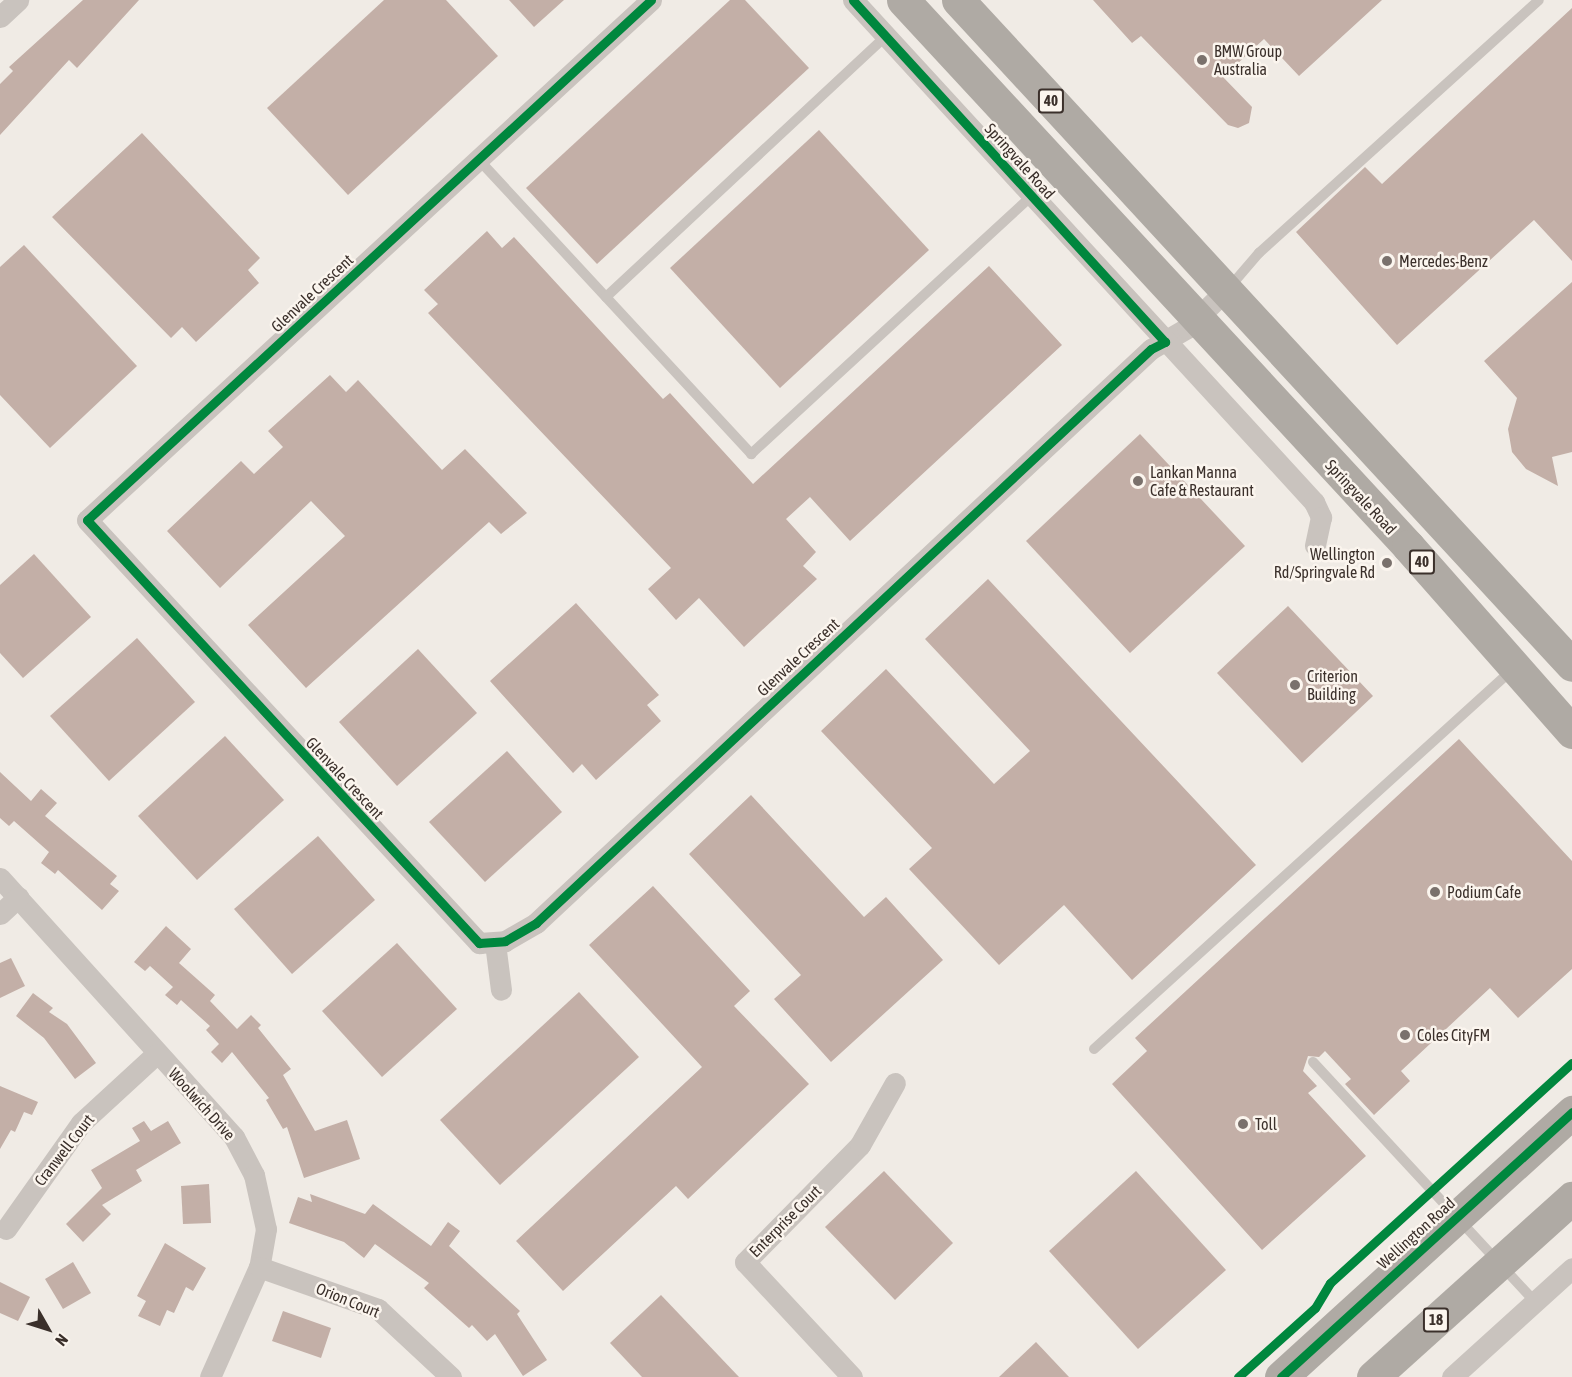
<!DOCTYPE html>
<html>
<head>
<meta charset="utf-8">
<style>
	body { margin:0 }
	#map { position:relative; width:1572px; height:1377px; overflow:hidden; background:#f0ebe5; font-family:"Asap Condensed",sans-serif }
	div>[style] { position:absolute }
	.building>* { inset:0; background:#c3afa7 }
	.lane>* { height:10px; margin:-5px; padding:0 5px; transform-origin:5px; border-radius:5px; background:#c9c3be }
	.street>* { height:21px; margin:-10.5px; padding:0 10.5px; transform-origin:10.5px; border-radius:10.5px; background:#c9c3be }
	.highway>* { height:33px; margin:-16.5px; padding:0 16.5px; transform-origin:16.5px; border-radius:16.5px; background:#afaaa4 }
	.cycleway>* { height:9px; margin:-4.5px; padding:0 4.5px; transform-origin:4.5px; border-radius:4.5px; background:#00873e }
	.dots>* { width:16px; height:16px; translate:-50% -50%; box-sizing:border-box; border:3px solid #fbf5ee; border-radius:50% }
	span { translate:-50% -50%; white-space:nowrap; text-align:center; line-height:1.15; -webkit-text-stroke:5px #fbf5ee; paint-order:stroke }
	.shield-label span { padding:2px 4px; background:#fbf5ee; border:2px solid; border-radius:4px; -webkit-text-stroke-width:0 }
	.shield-label { font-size:15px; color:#3b302b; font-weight:700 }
	.poi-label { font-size:16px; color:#3b302b }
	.left { translate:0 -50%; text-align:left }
	.right { translate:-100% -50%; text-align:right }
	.street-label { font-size:16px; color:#3b302b }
	.north { position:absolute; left:18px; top:1299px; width:60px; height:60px; -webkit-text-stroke:4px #fbf5ee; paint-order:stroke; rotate:129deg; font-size:16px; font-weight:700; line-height:24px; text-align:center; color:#3b302b }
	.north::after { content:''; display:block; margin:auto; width:21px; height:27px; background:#3b302b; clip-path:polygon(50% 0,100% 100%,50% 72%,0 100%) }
</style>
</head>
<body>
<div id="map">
	<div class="building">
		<i style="clip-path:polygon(83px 0,139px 0,77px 68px,69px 60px,0 135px,0 84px,13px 71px,9px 67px)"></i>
		<i style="clip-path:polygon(384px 0,446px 0,498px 56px,348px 195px,267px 108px)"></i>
		<i style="clip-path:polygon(509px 0,564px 0,534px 27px)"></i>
		<i style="clip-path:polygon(730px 0,745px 0,809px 68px,597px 264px,526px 188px)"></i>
		<i style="clip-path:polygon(1093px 0,1382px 0,1299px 76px,1264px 39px,1223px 77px,1252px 107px,1249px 123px,1238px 128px,1228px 125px,1141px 36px,1132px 43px)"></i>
		<i style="clip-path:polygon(1572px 8px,1572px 261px,1534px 220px,1397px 345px,1296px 232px,1365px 167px,1382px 184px)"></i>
		<i style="clip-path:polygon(819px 130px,929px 250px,780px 388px,670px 268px)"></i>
		<i style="clip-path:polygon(142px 133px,260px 258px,248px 270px,259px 283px,196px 342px,182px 327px,171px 338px,52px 217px)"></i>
		<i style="clip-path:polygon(487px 231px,502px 248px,514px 237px,663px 399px,670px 393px,753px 484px,989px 266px,1062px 345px,850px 541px,810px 497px,786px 519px,816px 552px,803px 566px,817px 579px,744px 647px,699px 598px,676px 620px,648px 589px,671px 568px,428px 313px,438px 304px,424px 290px)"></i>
		<i style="clip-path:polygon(24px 245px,137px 366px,50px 448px,0 395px,0 267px)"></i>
		<i style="clip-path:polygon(1572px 282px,1572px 452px,1552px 457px,1558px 486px,1526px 469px,1512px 452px,1508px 429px,1517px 398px,1484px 361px)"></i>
		<i style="clip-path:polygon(330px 375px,346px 392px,358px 380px,442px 470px,465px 449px,527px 513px,501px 534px,489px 522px,306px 688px,248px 625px,345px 536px,311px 501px,220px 588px,167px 531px,241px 461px,254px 474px,283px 447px,268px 431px)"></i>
		<i style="clip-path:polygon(1140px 434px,1245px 546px,1130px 653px,1026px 541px)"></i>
		<i style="clip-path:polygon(34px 554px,91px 617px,23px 678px,0 653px,0 585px)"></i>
		<i style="clip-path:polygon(988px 579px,1256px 865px,1132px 980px,1064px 905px,999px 965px,909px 869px,932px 848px,821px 731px,886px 669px,994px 784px,1030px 751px,925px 639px)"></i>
		<i style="clip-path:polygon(576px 603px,659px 695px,647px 705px,661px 721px,596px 780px,582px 764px,573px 773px,490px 681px)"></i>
		<i style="clip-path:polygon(1288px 606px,1373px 696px,1302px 763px,1217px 673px)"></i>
		<i style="clip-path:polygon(137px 638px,195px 702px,109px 781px,50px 716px)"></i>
		<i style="clip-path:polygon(418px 649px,477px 713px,397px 786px,339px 722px)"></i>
		<i style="clip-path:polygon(225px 736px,284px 800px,197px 880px,138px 816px)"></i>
		<i style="clip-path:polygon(1459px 739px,1572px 861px,1572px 969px,1518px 1018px,1490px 988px,1401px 1071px,1410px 1081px,1374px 1115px,1345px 1084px,1351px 1079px,1325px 1051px,1319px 1057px,1308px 1056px,1303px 1071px,1317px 1086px,1308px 1093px,1366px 1156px,1262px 1250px,1112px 1084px,1147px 1051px,1135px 1038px)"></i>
		<i style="clip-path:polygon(507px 751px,562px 812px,485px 882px,429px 822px)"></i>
		<i style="clip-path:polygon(0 772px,31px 801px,41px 789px,57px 803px,45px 816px,117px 876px,110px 884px,119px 891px,102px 910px,58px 870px,55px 874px,41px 863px,49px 852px,14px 821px,9px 826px,0 818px)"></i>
		<i style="clip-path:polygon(751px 795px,864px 917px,886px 897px,943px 960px,831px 1062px,774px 999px,801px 975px,689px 854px)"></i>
		<i style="clip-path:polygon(318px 836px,375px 900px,292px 974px,234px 909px)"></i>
		<i style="clip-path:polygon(653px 886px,750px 991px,734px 1006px,809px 1084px,688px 1199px,676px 1186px,563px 1291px,516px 1241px,702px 1067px,589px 945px)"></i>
		<i style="clip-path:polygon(166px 926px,191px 949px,179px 963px,215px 995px,210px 1001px,237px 1029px,251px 1015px,261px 1025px,258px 1028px,291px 1069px,283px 1075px,315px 1131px,347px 1120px,360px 1159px,304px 1178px,287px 1127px,283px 1129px,266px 1100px,269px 1098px,232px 1052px,222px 1063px,211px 1052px,219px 1044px,206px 1030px,210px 1026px,181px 1000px,177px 1005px,165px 995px,173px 987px,150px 966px,145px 971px,134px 962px)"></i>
		<i style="clip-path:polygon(397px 943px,457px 1009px,382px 1077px,322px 1011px)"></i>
		<i style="clip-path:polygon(11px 958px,25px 986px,0 998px,0 963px)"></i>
		<i style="clip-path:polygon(579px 992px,639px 1057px,500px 1185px,440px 1120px)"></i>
		<i style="clip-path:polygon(33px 993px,53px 1008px,49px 1012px,67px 1024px,96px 1063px,75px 1079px,44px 1038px,16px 1016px)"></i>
		<i style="clip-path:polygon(0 1086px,38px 1102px,32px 1115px,24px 1112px,15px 1132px,11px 1130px,0 1149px)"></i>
		<i style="clip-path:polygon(144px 1121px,151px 1131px,168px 1121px,181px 1143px,136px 1170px,142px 1181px,102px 1205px,111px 1214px,83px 1242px,66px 1224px,102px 1188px,91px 1170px,140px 1141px,132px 1128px)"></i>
		<i style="clip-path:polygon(884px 1171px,953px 1243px,895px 1300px,825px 1227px)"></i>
		<i style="clip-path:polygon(1136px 1171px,1226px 1270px,1138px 1349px,1049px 1251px)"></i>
		<i style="clip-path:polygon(209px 1184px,211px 1223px,183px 1224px,181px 1186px)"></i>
		<i style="clip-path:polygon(310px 1194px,365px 1214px,373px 1204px,431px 1246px,448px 1222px,460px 1231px,449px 1246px,520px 1311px,517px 1314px,547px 1360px,523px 1376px,495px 1334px,487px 1341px,472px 1325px,469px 1328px,424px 1288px,429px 1283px,375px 1244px,364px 1258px,344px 1242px,289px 1223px,298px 1197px,312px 1202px)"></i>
		<i style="clip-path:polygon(165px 1243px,206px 1268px,193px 1291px,186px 1287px,174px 1313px,167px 1310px,160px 1326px,138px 1316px,146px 1301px,137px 1296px)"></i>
		<i style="clip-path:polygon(73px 1262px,91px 1293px,63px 1309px,45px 1279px)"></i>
		<i style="clip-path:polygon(0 1282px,30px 1297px,18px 1321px,0 1313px)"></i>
		<i style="clip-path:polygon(661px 1295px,739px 1377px,642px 1377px,610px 1343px)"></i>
		<i style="clip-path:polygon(283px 1311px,331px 1328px,321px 1358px,272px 1341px)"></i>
		<i style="clip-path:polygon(1036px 1342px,1069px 1377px,999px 1377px)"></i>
	</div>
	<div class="lane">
		<i style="left:479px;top:160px;width:401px;rotate:47.2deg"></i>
		<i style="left:751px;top:454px;width:381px;rotate:-42.6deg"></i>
		<i style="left:1228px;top:289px;width:48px;rotate:-49.3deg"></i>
		<i style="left:1259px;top:253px;width:377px;rotate:-42.1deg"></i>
		<i style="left:606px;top:297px;width:383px;rotate:-43deg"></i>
		<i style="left:1094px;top:1049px;width:566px;rotate:-42.21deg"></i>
		<i style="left:1313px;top:1062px;width:327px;rotate:47.2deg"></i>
	</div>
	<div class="street">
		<i style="left:651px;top:0;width:767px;rotate:137.32deg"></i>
		<i style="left:87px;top:520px;width:577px;rotate:47.18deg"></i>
		<i style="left:479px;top:943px;width:26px;rotate:-4deg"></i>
		<i style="left:505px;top:941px;width:36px;rotate:-30deg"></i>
		<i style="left:536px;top:923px;width:841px;rotate:-43.03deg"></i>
		<i style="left:1151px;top:349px;width:42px;rotate:-30.3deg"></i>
		<i style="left:1187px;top:328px;width:53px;rotate:-44.2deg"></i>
		<i style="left:853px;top:0;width:682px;rotate:47.44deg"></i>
		<i style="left:1314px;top:502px;width:17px;rotate:65deg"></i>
		<i style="left:1321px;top:517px;width:29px;rotate:102deg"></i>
		<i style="left:0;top:17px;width:25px;rotate:-43deg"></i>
		<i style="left:0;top:878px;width:349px;rotate:47.9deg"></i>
		<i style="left:234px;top:1137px;width:43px;rotate:62.2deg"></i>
		<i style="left:254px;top:1175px;width:55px;rotate:77.5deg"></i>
		<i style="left:266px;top:1229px;width:39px;rotate:100deg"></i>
		<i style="left:259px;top:1267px;width:120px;rotate:114deg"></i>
		<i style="left:0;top:914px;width:25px;rotate:-43deg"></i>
		<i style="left:495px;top:943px;width:47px;rotate:82.7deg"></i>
		<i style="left:6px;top:1229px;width:130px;rotate:-54.7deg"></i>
		<i style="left:81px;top:1123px;width:102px;rotate:-42.6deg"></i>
		<i style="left:259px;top:1267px;width:126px;rotate:19.4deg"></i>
		<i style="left:378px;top:1309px;width:100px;rotate:43deg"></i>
		<i style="left:852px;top:1377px;width:157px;rotate:-132.9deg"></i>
		<i style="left:745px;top:1262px;width:164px;rotate:-45.5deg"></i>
		<i style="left:860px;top:1145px;width:71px;rotate:-60.6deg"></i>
		<i style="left:1452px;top:1377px;width:162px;rotate:-42.2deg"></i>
	</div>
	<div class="highway">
		<i style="left:903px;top:0;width:744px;rotate:47.23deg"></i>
		<i style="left:1408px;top:546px;width:248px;rotate:48.6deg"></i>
		<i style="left:958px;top:0;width:905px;rotate:47.28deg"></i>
		<i style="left:1281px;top:1377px;width:394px;rotate:-42.3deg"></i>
		<i style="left:1373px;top:1377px;width:268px;rotate:-42deg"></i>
	</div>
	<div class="cycleway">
		<i style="left:651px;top:0;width:767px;rotate:137.32deg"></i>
		<i style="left:87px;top:520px;width:577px;rotate:47.18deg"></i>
		<i style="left:479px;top:943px;width:26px;rotate:-4deg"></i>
		<i style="left:505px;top:941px;width:36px;rotate:-30deg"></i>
		<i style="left:536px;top:923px;width:841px;rotate:-43.03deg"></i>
		<i style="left:1151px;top:349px;width:16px;rotate:-27deg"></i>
		<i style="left:1165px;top:342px;width:463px;rotate:-132.4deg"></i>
		<i style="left:1238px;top:1377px;width:103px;rotate:-41.9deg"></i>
		<i style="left:1315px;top:1308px;width:29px;rotate:-59deg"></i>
		<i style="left:1330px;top:1283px;width:327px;rotate:-42.3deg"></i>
		<i style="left:1281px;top:1377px;width:394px;rotate:-42.3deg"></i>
	</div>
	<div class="dots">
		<i style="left:1202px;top:60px;background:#7a716c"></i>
		<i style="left:1387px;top:261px;background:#7a716c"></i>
		<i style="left:1138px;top:481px;background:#7a716c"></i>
		<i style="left:1387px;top:563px;background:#7a716c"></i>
		<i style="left:1295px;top:685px;background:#7a716c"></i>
		<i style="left:1435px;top:892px;background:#7a716c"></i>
		<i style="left:1405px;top:1035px;background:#7a716c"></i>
		<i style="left:1243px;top:1124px;background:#7a716c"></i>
	</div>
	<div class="shield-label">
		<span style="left:1051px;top:101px">40</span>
		<span style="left:1422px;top:562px">40</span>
		<span style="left:1436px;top:1320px">18</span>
	</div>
	<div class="poi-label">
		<span class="left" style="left:1214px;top:60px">BMW Group<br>Australia</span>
		<span class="left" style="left:1399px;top:261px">Mercedes-Benz</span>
		<span class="left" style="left:1150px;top:481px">Lankan Manna<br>Cafe &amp; Restaurant</span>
		<span class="right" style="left:1375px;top:563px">Wellington<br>Rd/Springvale Rd</span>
		<span class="left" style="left:1307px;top:685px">Criterion<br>Building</span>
		<span class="left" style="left:1447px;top:892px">Podium Cafe</span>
		<span class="left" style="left:1417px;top:1035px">Coles CityFM</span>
		<span class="left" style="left:1255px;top:1124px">Toll</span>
	</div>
	<div class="street-label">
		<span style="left:1020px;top:161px;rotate:48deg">Springvale Road</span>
		<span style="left:312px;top:293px;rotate:-43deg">Glenvale Crescent</span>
		<span style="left:1361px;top:497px;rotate:47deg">Springvale Road</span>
		<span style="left:798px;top:657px;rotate:-43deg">Glenvale Crescent</span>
		<span style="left:345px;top:778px;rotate:47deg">Glenvale Crescent</span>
		<span style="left:202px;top:1104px;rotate:48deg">Woolwich Drive</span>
		<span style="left:64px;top:1150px;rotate:-52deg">Cranwell Court</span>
		<span style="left:785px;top:1221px;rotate:-45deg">Enterprise Court</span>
		<span style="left:1416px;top:1233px;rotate:-42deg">Wellington Road</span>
		<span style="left:348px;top:1300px;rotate:22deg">Orion Court</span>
	</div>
	<div class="north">N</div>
</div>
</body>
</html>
